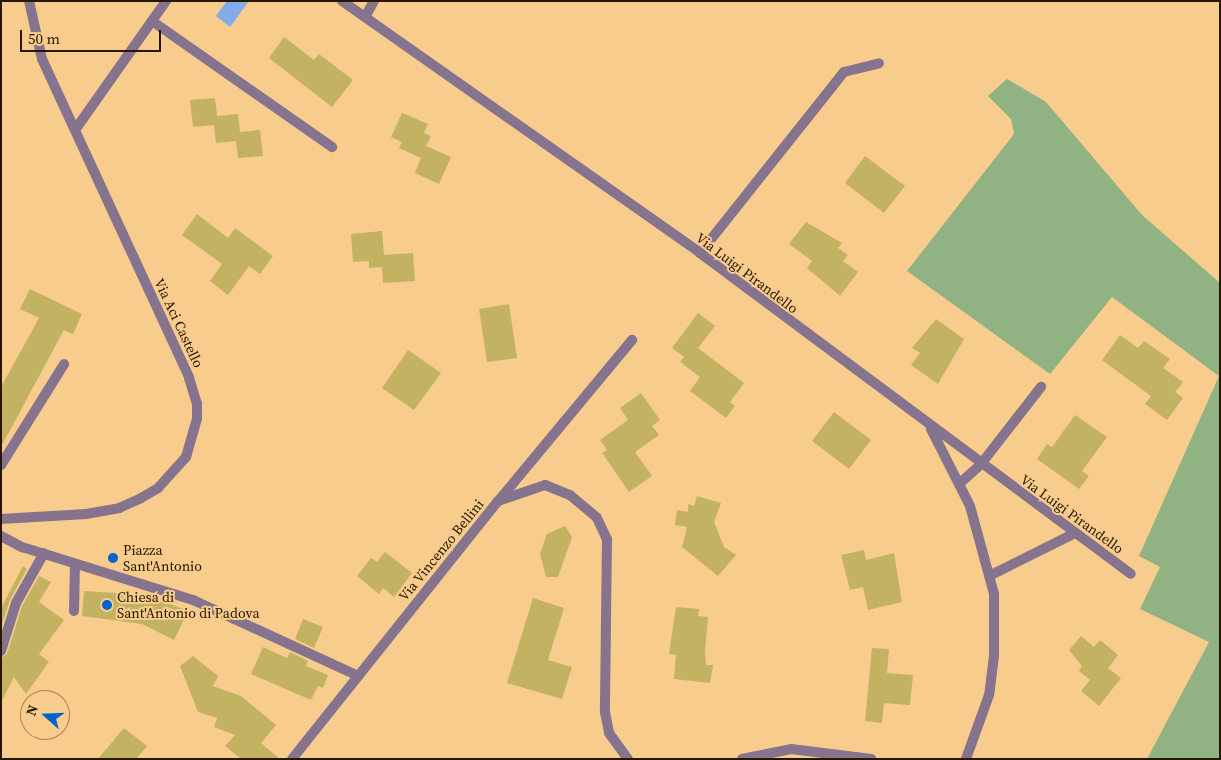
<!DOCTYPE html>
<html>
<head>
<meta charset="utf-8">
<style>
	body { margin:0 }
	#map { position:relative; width:1221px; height:760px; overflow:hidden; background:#f7cc8c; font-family:"Source Serif 4",serif }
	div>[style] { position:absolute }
	.green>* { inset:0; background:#91b283 }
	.water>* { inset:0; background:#80adea }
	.building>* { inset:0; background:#c4b263 }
	.minor>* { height:10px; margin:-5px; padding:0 5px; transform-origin:5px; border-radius:5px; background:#86738e }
	.tertiary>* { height:10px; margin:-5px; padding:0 5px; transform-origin:5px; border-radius:5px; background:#86738e }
	.dots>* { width:14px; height:14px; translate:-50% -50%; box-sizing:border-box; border:2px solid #f7cc8c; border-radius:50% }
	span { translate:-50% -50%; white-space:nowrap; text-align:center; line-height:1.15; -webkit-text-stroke:4px #f7cc8c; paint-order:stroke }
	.street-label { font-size:14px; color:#271700 }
	.poi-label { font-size:14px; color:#271700 }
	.left { translate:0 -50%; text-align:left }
	.frame { position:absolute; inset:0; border:2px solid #271700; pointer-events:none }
	.north { position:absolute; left:20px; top:690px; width:50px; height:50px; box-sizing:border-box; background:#f7cc8c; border:1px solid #a48454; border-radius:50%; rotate:290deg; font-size:14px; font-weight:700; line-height:20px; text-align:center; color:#271700 }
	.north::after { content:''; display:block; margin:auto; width:18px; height:22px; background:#0063cb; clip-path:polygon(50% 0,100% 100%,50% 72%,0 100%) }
	.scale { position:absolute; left:20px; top:30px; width:141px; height:22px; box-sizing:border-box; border:2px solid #271700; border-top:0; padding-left:6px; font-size:15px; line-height:18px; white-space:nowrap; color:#271700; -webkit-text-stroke:4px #f7cc8c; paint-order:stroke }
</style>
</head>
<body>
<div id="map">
	<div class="green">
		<i style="clip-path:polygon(1007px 79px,1046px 102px,1142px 215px,1220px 283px,1220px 759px,1147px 759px,1209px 642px,1140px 609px,1160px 567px,1139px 556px,1219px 376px,1112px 297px,1050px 374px,907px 271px,1014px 134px,1011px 119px,988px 96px)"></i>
	</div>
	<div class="water">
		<i style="clip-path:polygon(227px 1px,249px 1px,230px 27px,216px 16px)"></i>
	</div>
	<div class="building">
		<i style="clip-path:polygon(284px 37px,314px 60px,319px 54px,353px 80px,332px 107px,269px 58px)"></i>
		<i style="clip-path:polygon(215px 98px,217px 116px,238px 114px,240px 132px,260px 130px,263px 156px,238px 158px,236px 141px,216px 143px,214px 125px,193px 127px,190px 100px)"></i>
		<i style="clip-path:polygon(402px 113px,428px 124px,424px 133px,431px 136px,426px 146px,451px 157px,439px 184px,415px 173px,421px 158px,399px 148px,402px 142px,391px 137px)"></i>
		<i style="clip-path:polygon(865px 156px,905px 186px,884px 213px,845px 183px)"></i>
		<i style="clip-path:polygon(197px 214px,228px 238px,235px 228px,273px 256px,260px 274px,249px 266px,228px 295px,210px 281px,222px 264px,182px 235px)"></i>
		<i style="clip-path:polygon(806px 222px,842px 243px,838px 248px,848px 255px,843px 261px,858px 272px,840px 296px,807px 268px,812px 261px,789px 244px)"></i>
		<i style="clip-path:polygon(382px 231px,384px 255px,413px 253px,415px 281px,383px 283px,382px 267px,369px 268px,369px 261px,353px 262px,351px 234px)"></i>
		<i style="clip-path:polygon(30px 289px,82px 314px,73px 334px,64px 330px,1px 447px,1px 387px,39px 318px,20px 309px)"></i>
		<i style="clip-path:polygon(509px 304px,517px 358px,487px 362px,479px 309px)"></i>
		<i style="clip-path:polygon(698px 313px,715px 326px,698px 348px,744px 383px,730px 402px,735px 406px,726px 418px,690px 391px,700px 377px,680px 362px,684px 357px,672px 348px)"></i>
		<i style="clip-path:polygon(936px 319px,964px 339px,938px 384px,911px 365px,920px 353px,912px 348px)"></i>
		<i style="clip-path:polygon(1120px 335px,1138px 348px,1144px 341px,1170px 359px,1163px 368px,1183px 382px,1175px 392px,1183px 398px,1167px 420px,1145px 404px,1151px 396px,1102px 360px)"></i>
		<i style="clip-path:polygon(408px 350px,441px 373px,414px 410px,382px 388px)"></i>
		<i style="clip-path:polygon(641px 393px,660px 420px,652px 426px,659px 435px,635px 452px,652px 476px,629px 492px,602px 453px,607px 450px,600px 440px,628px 420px,620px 408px)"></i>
		<i style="clip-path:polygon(834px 412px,871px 440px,849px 469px,812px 441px)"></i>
		<i style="clip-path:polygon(1075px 415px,1107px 437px,1082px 471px,1089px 476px,1079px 489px,1037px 459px,1047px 444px,1052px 447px)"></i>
		<i style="clip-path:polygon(697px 496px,721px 503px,714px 522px,724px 547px,736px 555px,718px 576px,682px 547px,687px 527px,675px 525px,677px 510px,688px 512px,688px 504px,694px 506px)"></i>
		<i style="clip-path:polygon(565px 526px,572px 537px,558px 577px,546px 577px,540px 554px,547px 534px)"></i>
		<i style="clip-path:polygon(864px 550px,866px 560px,894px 553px,902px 602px,868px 610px,863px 587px,850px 590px,841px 555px)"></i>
		<i style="clip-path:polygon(385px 552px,412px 573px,394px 597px,383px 588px,379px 594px,357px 576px,371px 558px,377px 562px)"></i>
		<i style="clip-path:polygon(23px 566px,27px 569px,10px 600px,1px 627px,1px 608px)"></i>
		<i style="clip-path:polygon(39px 576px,51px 582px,39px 602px,64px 620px,39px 654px,49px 662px,26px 694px,14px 677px,1px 702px,1px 658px,7px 654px,22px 606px)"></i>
		<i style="clip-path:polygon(84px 591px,149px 595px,188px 611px,174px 640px,142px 624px,82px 616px)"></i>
		<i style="clip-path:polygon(533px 598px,564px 608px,548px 660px,572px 667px,562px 699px,507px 683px)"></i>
		<i style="clip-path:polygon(676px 607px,699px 609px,698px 616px,708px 617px,705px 651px,706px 665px,713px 665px,710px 683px,674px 679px,676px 655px,669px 654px)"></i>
		<i style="clip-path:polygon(303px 619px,323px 627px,314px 648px,295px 639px)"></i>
		<i style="clip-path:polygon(1081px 636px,1094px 647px,1100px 640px,1118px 655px,1108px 668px,1121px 678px,1099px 706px,1081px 691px,1090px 680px,1079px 671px,1082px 666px,1069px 650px)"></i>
		<i style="clip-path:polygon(263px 647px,287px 658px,290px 652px,308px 661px,306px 666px,328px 675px,323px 688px,318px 686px,311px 700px,251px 674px)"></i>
		<i style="clip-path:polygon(872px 648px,889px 649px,887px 673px,913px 675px,910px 705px,884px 703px,882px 723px,865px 721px)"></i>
		<i style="clip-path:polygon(193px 656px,218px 676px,213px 686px,241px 696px,276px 725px,261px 743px,280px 759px,241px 759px,225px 746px,235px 735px,214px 727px,217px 718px,198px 712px,180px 666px)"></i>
		<i style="clip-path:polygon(124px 728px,147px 746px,136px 759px,98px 759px)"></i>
	</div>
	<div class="minor">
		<i style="left:342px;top:1px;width:438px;rotate:35.1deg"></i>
		<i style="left:700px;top:253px;width:537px;rotate:36.68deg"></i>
		<i style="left:365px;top:17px;width:18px;rotate:-61deg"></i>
		<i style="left:152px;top:21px;width:220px;rotate:35deg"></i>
		<i style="left:75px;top:130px;width:158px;rotate:-54.8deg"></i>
		<i style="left:700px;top:253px;width:231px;rotate:-51.5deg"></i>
		<i style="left:844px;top:72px;width:36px;rotate:-14deg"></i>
		<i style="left:931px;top:429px;width:86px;rotate:63.1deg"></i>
		<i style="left:970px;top:506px;width:91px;rotate:74.7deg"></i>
		<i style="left:994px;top:594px;width:62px;rotate:90deg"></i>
		<i style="left:994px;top:656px;width:39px;rotate:97deg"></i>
		<i style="left:989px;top:695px;width:68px;rotate:109.8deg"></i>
		<i style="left:1px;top:465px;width:119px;rotate:-58deg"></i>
		<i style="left:959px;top:484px;width:30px;rotate:-42deg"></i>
		<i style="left:981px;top:464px;width:98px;rotate:-52.1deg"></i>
		<i style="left:500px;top:499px;width:207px;rotate:-50.3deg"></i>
		<i style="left:1px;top:536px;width:24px;rotate:28deg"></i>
		<i style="left:22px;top:547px;width:179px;rotate:17.2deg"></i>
		<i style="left:193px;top:600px;width:182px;rotate:24.7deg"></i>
		<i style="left:991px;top:575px;width:94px;rotate:-26.6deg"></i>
		<i style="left:74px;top:611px;width:47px;rotate:-88.8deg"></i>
		<i style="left:1px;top:651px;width:50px;rotate:-72.6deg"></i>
		<i style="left:16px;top:603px;width:57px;rotate:-60.8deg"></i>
		<i style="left:292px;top:759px;width:330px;rotate:-51.4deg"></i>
		<i style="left:498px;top:501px;width:50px;rotate:-18.8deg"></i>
		<i style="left:545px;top:485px;width:27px;rotate:22deg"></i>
		<i style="left:570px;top:495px;width:35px;rotate:40deg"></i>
		<i style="left:597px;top:518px;width:23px;rotate:65deg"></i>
		<i style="left:607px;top:539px;width:173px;rotate:90.7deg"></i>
		<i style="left:605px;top:712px;width:21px;rotate:79deg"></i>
		<i style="left:609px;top:733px;width:32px;rotate:54deg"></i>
		<i style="left:742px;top:759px;width:50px;rotate:-11.5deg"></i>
		<i style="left:791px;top:749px;width:81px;rotate:7.1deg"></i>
	</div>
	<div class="tertiary">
		<i style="left:1px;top:519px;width:85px;rotate:-3.4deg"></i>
		<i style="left:86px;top:514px;width:34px;rotate:-10deg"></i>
		<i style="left:119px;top:508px;width:24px;rotate:-24deg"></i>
		<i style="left:141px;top:498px;width:20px;rotate:-30deg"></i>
		<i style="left:158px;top:488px;width:42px;rotate:-47.9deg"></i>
		<i style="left:186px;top:457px;width:40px;rotate:-74deg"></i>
		<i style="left:197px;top:419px;width:15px;rotate:-90deg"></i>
		<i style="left:197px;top:404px;width:28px;rotate:-107deg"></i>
		<i style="left:189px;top:377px;width:350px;rotate:-114.8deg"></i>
		<i style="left:42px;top:59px;width:59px;rotate:-102.6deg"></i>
	</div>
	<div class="dots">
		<i style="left:113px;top:558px;background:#0063cb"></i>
		<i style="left:107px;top:605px;background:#0063cb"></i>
	</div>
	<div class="street-label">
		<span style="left:747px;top:273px;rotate:37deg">Via Luigi Pirandello</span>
		<span style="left:179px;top:323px;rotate:65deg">Via Aci Castello</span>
		<span style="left:1072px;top:514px;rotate:36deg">Via Luigi Pirandello</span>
		<span style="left:441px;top:550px;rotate:-51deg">Via Vincenzo Bellini</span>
	</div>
	<div class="poi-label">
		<span class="left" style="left:123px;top:558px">Piazza<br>Sant'Antonio</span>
		<span class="left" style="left:117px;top:605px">Chiesa di<br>Sant'Antonio di Padova</span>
	</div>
	<div class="frame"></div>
	<div class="north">N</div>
	<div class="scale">50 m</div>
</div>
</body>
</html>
